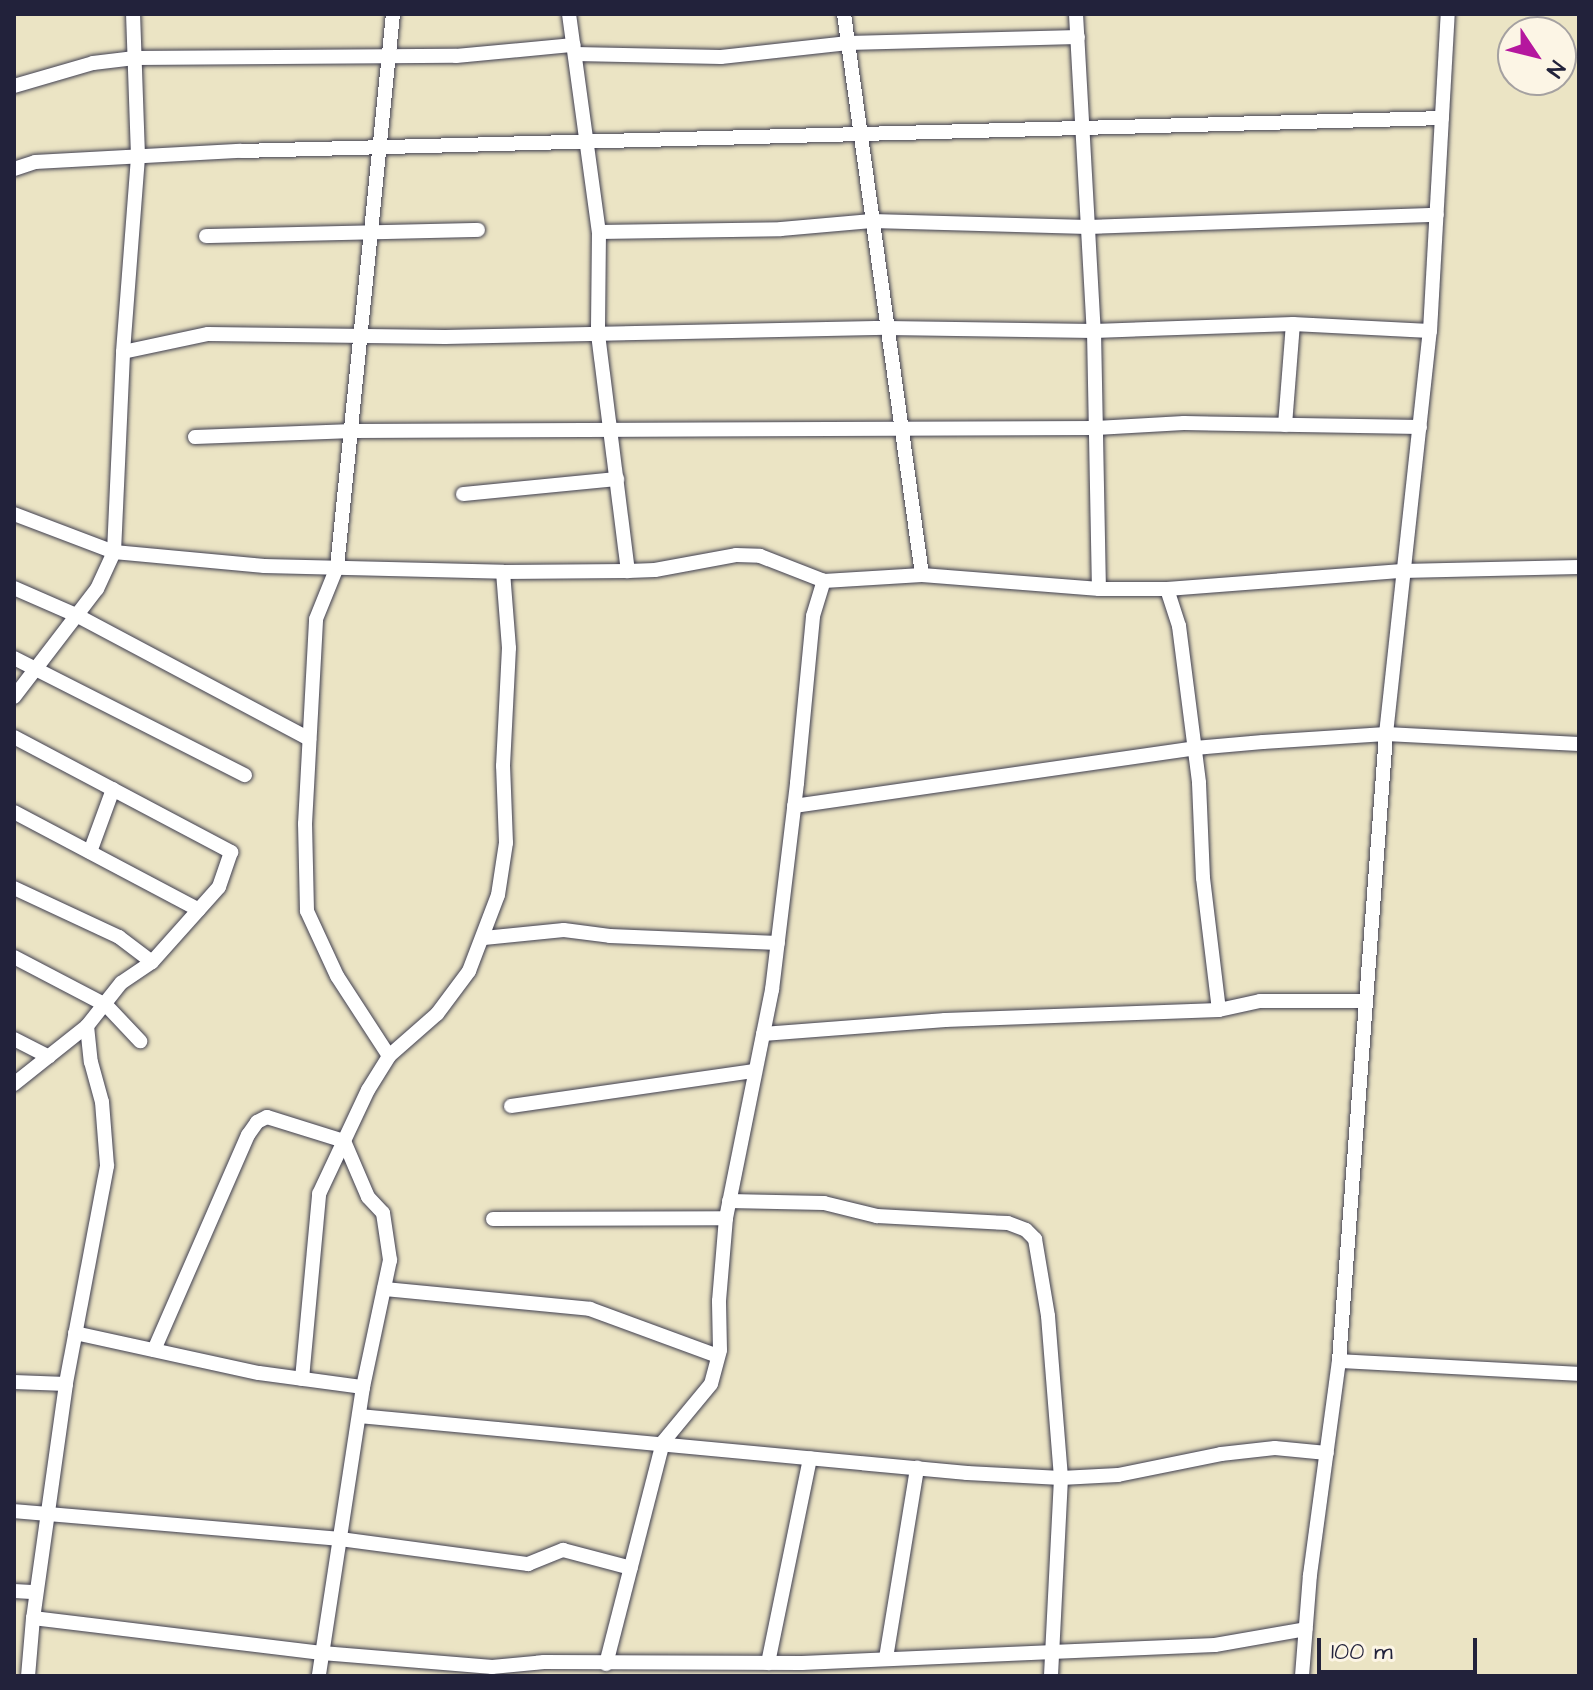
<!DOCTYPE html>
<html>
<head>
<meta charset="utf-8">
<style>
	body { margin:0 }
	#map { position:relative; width:1593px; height:1690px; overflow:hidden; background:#ebe4c4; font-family:"Architects Daughter",sans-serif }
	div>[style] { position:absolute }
	.roads { filter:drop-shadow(0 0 2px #403f50) drop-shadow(0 0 2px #403f50) }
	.minor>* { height:14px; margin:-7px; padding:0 7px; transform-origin:7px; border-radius:7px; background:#fff }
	span { translate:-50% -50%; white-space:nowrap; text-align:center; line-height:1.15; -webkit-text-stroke:6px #fcf5e5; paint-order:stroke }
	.frame { position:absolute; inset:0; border:16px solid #22223b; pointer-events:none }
	.north { position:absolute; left:1497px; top:16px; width:80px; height:80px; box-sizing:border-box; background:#fcf5e5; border:2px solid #a5a1a1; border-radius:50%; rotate:125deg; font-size:22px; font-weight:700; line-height:32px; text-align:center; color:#22223b }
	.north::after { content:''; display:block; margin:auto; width:28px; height:36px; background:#b5179e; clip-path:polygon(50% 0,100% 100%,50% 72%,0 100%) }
	.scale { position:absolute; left:1317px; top:1638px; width:160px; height:36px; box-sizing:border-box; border:4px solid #22223b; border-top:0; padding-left:10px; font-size:24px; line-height:28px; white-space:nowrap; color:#22223b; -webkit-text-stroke:6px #fcf5e5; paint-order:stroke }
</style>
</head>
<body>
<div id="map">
	<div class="roads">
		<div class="minor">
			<i style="left:569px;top:14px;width:220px;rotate:82.2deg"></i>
			<i style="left:599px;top:232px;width:102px;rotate:90.6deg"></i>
			<i style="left:598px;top:334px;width:239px;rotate:82.8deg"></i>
			<i style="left:844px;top:14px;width:566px;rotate:82.08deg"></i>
			<i style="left:1076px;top:14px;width:318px;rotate:86.8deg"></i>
			<i style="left:1094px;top:331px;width:258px;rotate:88.9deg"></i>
			<i style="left:575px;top:54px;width:146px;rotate:1.2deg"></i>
			<i style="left:721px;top:57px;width:128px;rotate:-6.3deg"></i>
			<i style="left:848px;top:43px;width:230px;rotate:-1.5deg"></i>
			<i style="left:14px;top:86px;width:82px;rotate:-16.2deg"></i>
			<i style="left:93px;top:63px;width:42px;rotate:-6.8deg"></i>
			<i style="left:135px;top:58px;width:321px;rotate:-0.4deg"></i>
			<i style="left:456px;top:56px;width:118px;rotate:-5.4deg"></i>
			<i style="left:14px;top:169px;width:22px;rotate:-18deg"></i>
			<i style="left:35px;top:162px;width:206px;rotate:-3.1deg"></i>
			<i style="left:241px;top:151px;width:1201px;rotate:-1.57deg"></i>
			<i style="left:599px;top:232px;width:182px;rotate:-0.9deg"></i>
			<i style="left:781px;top:229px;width:91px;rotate:-5deg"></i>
			<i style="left:872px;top:221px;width:216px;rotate:1.6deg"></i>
			<i style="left:1088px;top:227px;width:349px;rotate:-2deg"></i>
			<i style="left:206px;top:236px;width:272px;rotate:-1.3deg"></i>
			<i style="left:123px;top:352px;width:87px;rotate:-12deg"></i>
			<i style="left:208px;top:334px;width:237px;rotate:0.7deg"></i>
			<i style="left:445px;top:337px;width:442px;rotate:-1.2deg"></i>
			<i style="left:887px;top:328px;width:207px;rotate:0.8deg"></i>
			<i style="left:1094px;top:331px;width:199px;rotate:-2deg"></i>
			<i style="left:1293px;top:324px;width:137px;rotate:2.9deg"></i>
			<i style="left:1285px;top:425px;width:101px;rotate:-85.5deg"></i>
			<i style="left:195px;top:437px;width:158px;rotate:-2.2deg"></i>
			<i style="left:353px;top:431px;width:743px;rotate:-0.23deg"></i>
			<i style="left:1096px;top:428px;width:88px;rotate:-3.3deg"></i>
			<i style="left:1184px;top:423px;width:236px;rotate:1deg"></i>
			<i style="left:463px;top:494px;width:155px;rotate:-5.6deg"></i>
			<i style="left:14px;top:514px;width:107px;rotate:20.8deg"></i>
			<i style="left:114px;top:552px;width:151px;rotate:5.3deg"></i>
			<i style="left:264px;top:566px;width:239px;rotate:1.4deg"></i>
			<i style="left:503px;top:572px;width:125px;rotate:-0.5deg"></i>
			<i style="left:628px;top:571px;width:27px;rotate:-2deg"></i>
			<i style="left:655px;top:570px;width:82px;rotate:-10.5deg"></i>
			<i style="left:736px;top:555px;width:24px;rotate:2deg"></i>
			<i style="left:760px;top:556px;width:69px;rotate:21.3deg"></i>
			<i style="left:824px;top:581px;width:98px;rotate:-3.5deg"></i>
			<i style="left:922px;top:575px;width:178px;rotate:4.5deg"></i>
			<i style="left:1099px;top:589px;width:68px"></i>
			<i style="left:1167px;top:589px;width:236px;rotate:-4.4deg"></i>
			<i style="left:1402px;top:571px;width:177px;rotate:-1.3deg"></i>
			<i style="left:14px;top:588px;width:70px;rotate:23.6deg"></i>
			<i style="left:78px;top:616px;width:262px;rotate:28deg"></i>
			<i style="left:1167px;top:589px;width:39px;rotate:72deg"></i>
			<i style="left:1179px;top:626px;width:158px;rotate:82.7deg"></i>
			<i style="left:1199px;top:783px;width:95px;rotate:87.6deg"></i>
			<i style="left:1203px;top:878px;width:133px;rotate:83.1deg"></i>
			<i style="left:14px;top:658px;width:259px;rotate:26.9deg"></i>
			<i style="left:14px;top:697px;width:136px;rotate:-52.5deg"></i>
			<i style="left:97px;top:589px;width:41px;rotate:-65.3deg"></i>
			<i style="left:114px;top:552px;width:200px;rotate:-87.4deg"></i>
			<i style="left:123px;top:352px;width:197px;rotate:-85.6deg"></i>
			<i style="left:138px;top:156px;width:142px;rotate:-92deg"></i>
			<i style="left:14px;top:737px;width:246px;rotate:27.9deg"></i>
			<i style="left:231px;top:852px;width:37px;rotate:109deg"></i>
			<i style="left:219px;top:887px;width:101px;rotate:131.8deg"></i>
			<i style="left:152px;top:962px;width:37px;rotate:146deg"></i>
			<i style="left:121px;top:983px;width:55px;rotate:128.3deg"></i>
			<i style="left:87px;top:1026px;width:36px;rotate:84deg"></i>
			<i style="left:91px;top:1062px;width:41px;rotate:74.6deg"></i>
			<i style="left:102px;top:1102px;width:64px;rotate:85.5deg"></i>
			<i style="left:107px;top:1166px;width:222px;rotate:100.7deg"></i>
			<i style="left:66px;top:1384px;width:236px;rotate:98deg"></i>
			<i style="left:33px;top:1618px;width:58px;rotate:94.9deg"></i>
			<i style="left:794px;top:806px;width:405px;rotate:-8.2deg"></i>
			<i style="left:1195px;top:748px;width:68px;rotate:-5deg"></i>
			<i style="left:1263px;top:742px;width:123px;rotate:-3.7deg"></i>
			<i style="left:1386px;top:734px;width:193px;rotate:3deg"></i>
			<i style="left:14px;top:812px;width:209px;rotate:27.9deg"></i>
			<i style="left:90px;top:852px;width:67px;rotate:-69.9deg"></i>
			<i style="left:14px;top:888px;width:116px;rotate:25deg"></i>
			<i style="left:119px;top:937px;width:41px;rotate:37.1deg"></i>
			<i style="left:484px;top:938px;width:80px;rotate:-5.7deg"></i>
			<i style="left:564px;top:930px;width:46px;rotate:7.4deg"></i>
			<i style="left:610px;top:936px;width:168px;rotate:2.4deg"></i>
			<i style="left:14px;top:957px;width:104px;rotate:27.6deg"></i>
			<i style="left:106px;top:1005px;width:50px;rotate:46.6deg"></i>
			<i style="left:763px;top:1034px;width:183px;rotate:-4.4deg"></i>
			<i style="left:945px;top:1020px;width:274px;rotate:-2.1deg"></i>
			<i style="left:1219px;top:1010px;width:42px;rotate:-12.4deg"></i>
			<i style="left:1260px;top:1001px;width:106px"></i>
			<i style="left:14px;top:1039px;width:39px;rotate:27deg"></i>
			<i style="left:389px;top:1056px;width:95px;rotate:-123deg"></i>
			<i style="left:337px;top:976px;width:72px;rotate:-114.8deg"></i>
			<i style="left:307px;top:911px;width:87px;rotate:-91.3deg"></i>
			<i style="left:305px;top:824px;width:205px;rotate:-86.9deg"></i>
			<i style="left:316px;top:619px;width:56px;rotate:-68deg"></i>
			<i style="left:337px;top:567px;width:556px;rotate:-84.22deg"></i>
			<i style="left:14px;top:1084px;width:93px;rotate:-38.5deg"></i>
			<i style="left:511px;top:1106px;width:246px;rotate:-8.2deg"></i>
			<i style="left:729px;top:1201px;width:95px;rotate:1.2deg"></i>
			<i style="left:824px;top:1203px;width:55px;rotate:13.8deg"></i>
			<i style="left:877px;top:1216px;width:131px;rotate:3.1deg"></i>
			<i style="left:1008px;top:1223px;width:19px;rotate:21deg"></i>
			<i style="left:1026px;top:1230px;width:13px;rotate:45deg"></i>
			<i style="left:1035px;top:1239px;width:78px;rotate:80.4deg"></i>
			<i style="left:1048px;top:1316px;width:163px;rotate:85.4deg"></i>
			<i style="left:1061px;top:1478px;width:198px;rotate:92.9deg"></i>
			<i style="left:493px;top:1219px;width:233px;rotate:-0.2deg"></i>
			<i style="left:384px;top:1289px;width:207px;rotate:5.5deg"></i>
			<i style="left:590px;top:1309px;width:136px;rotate:20.2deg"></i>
			<i style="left:75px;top:1333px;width:188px;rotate:12.3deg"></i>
			<i style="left:259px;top:1373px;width:105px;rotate:7.7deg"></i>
			<i style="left:154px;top:1350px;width:235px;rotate:-66.4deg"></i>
			<i style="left:248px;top:1135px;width:16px;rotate:-55deg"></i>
			<i style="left:257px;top:1122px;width:11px;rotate:-27deg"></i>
			<i style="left:267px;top:1117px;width:81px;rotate:17.3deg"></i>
			<i style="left:344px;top:1141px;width:61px;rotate:66.8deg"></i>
			<i style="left:368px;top:1197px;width:22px;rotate:47deg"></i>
			<i style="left:383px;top:1213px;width:48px;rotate:81.5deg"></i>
			<i style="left:390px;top:1260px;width:130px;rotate:102deg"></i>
			<i style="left:363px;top:1387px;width:292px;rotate:98.7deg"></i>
			<i style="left:1339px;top:1361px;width:240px;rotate:3.1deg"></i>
			<i style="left:302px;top:1379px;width:186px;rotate:-84.7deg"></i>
			<i style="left:319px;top:1194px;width:115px;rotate:-64.8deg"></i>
			<i style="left:368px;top:1090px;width:40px;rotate:-58deg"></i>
			<i style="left:389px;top:1056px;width:64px;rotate:-41.2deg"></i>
			<i style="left:437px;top:1014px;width:54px;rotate:-53.3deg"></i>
			<i style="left:469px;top:971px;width:81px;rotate:-69.1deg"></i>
			<i style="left:498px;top:895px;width:53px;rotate:-81.3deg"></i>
			<i style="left:506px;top:843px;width:77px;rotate:-92.2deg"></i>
			<i style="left:503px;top:766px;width:118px;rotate:-87.1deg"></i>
			<i style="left:509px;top:648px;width:76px;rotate:-94.5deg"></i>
			<i style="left:14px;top:1382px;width:52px;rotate:2.2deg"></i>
			<i style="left:359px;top:1416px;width:611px;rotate:5.36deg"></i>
			<i style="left:967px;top:1473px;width:94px;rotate:3deg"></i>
			<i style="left:1061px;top:1478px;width:57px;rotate:-3deg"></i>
			<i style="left:1118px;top:1475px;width:105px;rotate:-11.5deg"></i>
			<i style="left:1221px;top:1454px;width:54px;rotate:-6.3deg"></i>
			<i style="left:1275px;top:1448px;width:52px;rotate:5.5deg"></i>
			<i style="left:14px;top:1511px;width:327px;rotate:4.9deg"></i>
			<i style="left:340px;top:1539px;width:190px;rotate:7.6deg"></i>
			<i style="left:528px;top:1564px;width:38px;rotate:-22deg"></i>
			<i style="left:563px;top:1550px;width:70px;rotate:14.8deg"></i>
			<i style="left:14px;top:1591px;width:22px;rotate:3deg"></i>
			<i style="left:33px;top:1618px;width:291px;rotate:6.9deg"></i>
			<i style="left:322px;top:1653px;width:171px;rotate:4.7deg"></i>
			<i style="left:492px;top:1667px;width:52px;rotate:-5.5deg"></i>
			<i style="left:544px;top:1662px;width:258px;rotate:0.2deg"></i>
			<i style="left:802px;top:1663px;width:413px;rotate:-2.5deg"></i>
			<i style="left:1215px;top:1645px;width:92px;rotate:-10deg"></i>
			<i style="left:886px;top:1658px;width:193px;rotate:-80.7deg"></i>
			<i style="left:768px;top:1663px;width:209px;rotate:-78.4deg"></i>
			<i style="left:606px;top:1664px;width:229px;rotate:-75.6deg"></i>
			<i style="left:663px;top:1442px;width:75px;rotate:-50.4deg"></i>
			<i style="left:711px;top:1384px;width:35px;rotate:-75deg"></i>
			<i style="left:720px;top:1350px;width:49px;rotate:-91.2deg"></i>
			<i style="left:719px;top:1301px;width:83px;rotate:-85.2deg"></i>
			<i style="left:726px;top:1218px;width:233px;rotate:-78.6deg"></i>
			<i style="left:772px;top:990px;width:209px;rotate:-83.1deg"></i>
			<i style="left:797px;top:783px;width:168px;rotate:-84.5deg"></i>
			<i style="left:813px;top:616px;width:37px;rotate:-73deg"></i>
			<i style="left:1302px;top:1676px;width:101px;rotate:-85.5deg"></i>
			<i style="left:1310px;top:1575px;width:216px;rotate:-82.3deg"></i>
			<i style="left:1339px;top:1361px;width:629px;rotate:-85.71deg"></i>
			<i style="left:1386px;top:734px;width:405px;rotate:-83.8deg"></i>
			<i style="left:1430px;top:331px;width:318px;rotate:-86.8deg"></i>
		</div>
	</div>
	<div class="frame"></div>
	<div class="north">N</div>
	<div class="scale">100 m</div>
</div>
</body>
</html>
